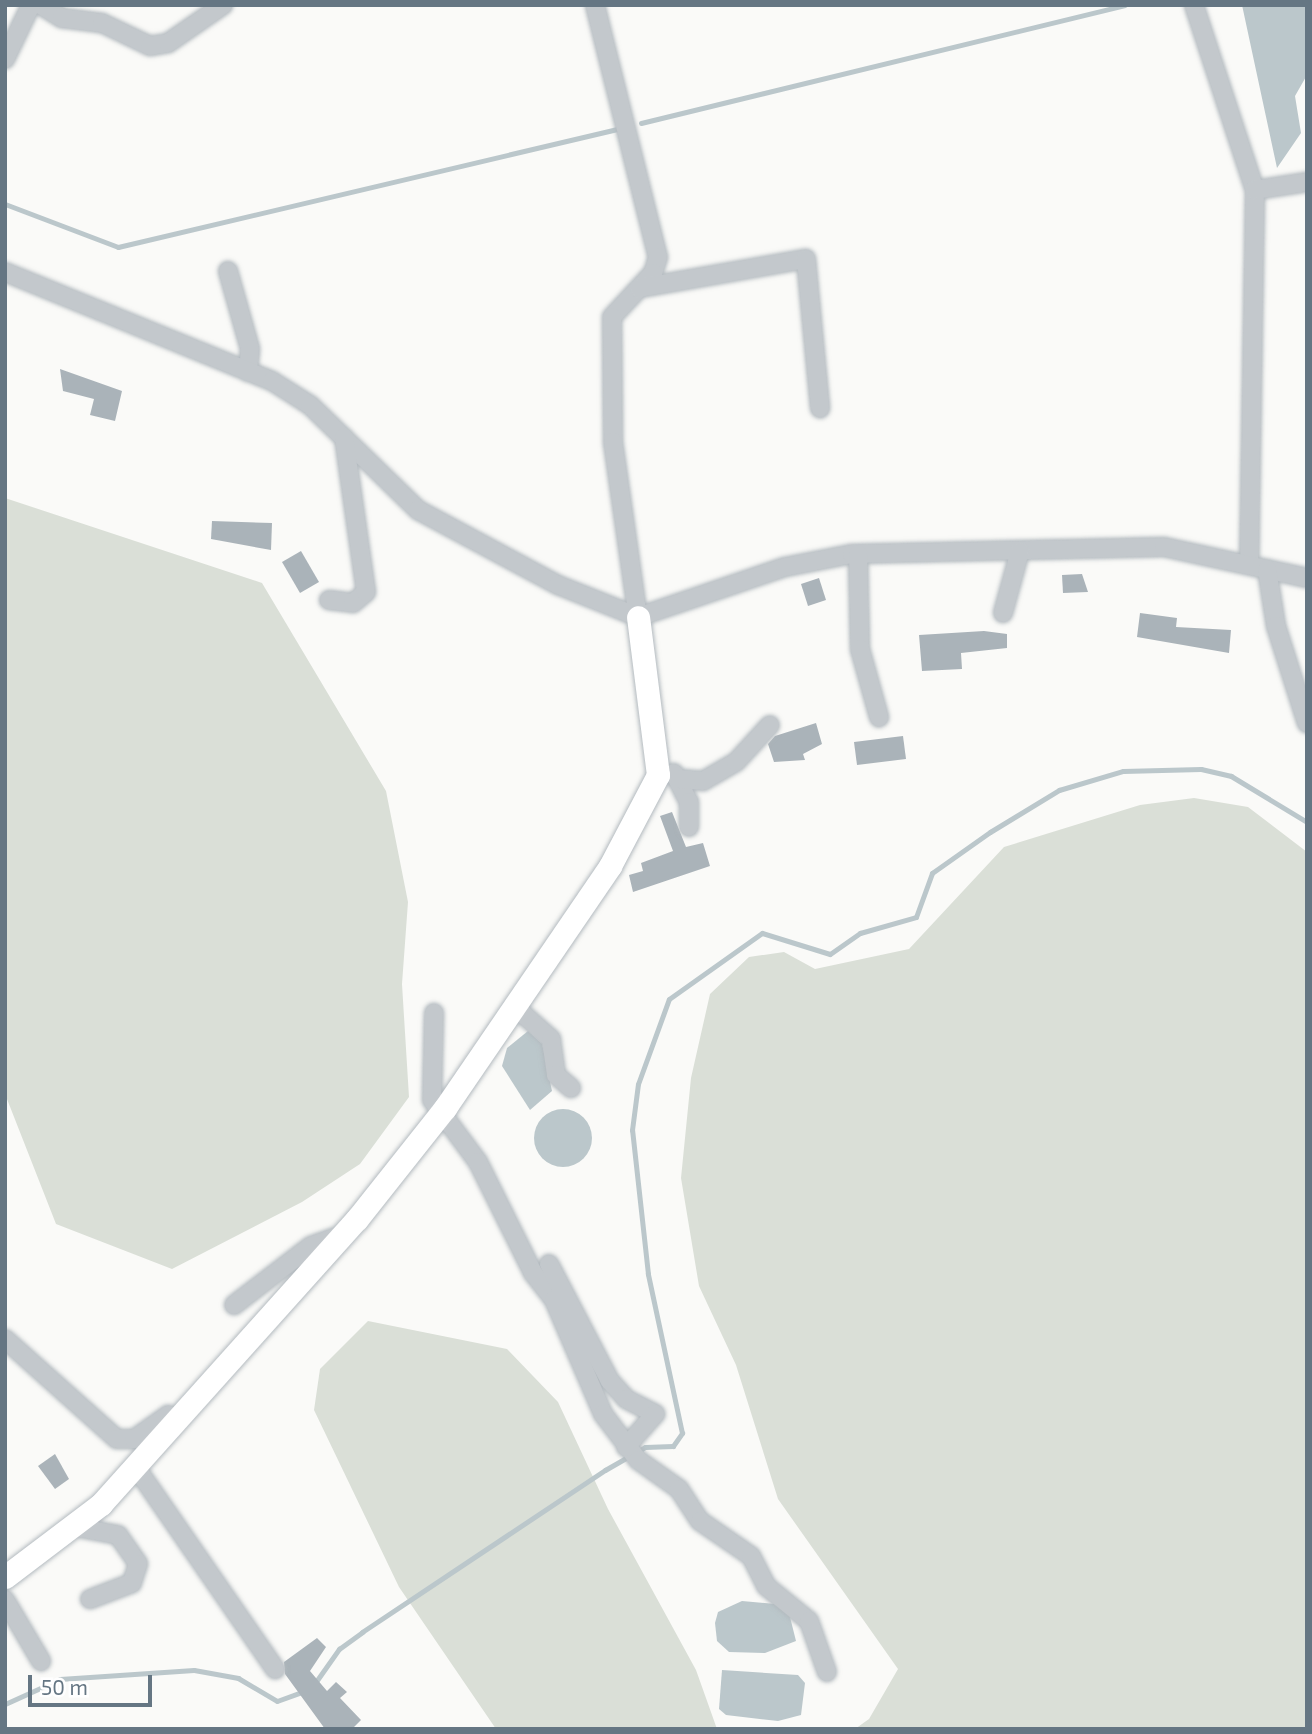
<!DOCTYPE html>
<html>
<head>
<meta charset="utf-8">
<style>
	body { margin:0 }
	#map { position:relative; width:1312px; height:1734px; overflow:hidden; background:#fafaf8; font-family:"Exo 2",sans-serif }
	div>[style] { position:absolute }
	.green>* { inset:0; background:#dadfd7 }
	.water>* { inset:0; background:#bbc7cb }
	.round { border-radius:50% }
	.stream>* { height:5px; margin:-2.5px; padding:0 2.5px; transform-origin:2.5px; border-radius:2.5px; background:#bbc7cb }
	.building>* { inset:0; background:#aab3b9 }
	.roads { filter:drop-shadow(0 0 2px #b3babf) drop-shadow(0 0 2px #b3babf) }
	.street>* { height:18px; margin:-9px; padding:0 9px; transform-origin:9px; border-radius:9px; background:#c3c8cc }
	.secondary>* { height:23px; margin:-11.5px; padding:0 11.5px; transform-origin:11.5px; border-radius:11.5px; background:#fff }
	span { translate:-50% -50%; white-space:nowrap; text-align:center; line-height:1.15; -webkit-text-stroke:7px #fff; paint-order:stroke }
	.frame { position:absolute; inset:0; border:7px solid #657683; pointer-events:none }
	.scale { position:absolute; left:28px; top:1675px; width:124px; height:32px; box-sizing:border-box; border:4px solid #657683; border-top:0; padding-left:9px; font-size:21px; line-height:24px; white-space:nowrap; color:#657683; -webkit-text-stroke:5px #fff; paint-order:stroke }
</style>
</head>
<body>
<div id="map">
	<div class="green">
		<i style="clip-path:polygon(5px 498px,262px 583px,386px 791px,408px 902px,402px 984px,409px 1097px,360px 1164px,302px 1202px,172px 1269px,56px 1224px,5px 1094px)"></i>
		<i style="clip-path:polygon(1194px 798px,1248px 807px,1307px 852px,1307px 1729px,855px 1729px,869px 1719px,898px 1669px,778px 1499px,736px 1365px,699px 1286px,681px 1178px,691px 1078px,710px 994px,749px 957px,784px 952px,815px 969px,909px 949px,1004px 847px,1140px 805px)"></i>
		<i style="clip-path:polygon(368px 1321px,507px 1349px,558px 1402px,608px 1509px,696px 1670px,717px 1729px,496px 1729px,399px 1587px,314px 1410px,320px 1369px)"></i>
	</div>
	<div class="water">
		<i style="clip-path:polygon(1242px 5px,1307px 5px,1307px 75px,1295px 96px,1301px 133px,1277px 168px)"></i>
		<i style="clip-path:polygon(528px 1031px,542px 1044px,552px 1091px,530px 1110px,502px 1066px,507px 1048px)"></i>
		<i class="round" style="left:534px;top:1109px;width:58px;height:58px"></i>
		<i style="clip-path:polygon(742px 1601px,775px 1604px,789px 1613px,796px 1641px,765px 1653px,729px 1652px,717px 1641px,715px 1623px,718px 1612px)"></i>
		<i style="clip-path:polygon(722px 1670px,798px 1675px,805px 1683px,801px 1715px,778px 1721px,726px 1715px,719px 1709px)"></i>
	</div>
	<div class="stream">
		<i style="left:641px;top:123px;width:498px;rotate:-13.7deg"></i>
		<i style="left:5px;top:204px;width:121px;rotate:20.8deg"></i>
		<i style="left:118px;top:247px;width:513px;rotate:-13.3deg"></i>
		<i style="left:315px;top:1683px;width:42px;rotate:-54.8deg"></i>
		<i style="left:339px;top:1649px;width:29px;rotate:-36deg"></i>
		<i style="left:362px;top:1632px;width:292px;rotate:-33.7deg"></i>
		<i style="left:605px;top:1470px;width:46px;rotate:-29.9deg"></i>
		<i style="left:645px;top:1447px;width:28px;rotate:-2deg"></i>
		<i style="left:673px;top:1446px;width:16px;rotate:-55deg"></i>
		<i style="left:682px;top:1433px;width:163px;rotate:-102.1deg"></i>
		<i style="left:648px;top:1274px;width:145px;rotate:-96.3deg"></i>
		<i style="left:632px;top:1130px;width:46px;rotate:-82.6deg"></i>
		<i style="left:638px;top:1084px;width:90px;rotate:-70deg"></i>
		<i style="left:669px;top:999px;width:114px;rotate:-35.4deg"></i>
		<i style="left:762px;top:933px;width:71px;rotate:17.2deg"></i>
		<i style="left:830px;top:954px;width:37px;rotate:-35deg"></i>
		<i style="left:860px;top:933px;width:58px;rotate:-15.9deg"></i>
		<i style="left:916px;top:917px;width:47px;rotate:-70deg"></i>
		<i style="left:932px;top:873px;width:71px;rotate:-35.3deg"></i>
		<i style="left:990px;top:832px;width:81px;rotate:-31.3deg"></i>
		<i style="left:1059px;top:790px;width:67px;rotate:-16.5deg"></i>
		<i style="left:1123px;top:771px;width:78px;rotate:-1.5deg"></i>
		<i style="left:1201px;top:769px;width:31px;rotate:13deg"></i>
		<i style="left:1231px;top:776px;width:89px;rotate:31.2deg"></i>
		<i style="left:5px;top:1704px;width:60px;rotate:-24.4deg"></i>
		<i style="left:60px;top:1679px;width:134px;rotate:-3.8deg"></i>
		<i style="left:194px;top:1670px;width:45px;rotate:10.3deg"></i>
		<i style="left:238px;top:1678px;width:45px;rotate:30.5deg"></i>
		<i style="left:277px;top:1701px;width:29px;rotate:-20deg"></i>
	</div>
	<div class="building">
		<i style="clip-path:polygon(60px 369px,122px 391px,115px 421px,90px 415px,94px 399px,63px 391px)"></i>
		<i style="clip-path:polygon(212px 521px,272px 523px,271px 550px,211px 539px)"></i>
		<i style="clip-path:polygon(301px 551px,319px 582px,300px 593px,282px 562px)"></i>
		<i style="clip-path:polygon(1082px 574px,1088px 592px,1063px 593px,1062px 575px)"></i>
		<i style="clip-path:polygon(819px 578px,826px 600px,808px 606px,801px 584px)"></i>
		<i style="clip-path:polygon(1140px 613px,1177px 618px,1176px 627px,1231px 630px,1229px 653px,1137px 637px)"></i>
		<i style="clip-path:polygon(984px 631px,1007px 634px,1007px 648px,961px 653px,962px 669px,922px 671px,919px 635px)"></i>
		<i style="clip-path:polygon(816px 723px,822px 744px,803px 754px,805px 760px,774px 762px,768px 744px,775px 736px)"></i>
		<i style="clip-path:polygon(903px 736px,906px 759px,857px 765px,854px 742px)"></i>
		<i style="clip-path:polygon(672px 812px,686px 847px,703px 843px,710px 866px,633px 892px,629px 875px,643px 871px,641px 863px,673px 851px,660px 816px)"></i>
		<i style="clip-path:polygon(55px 1454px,69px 1479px,55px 1489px,38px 1466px)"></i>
		<i style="clip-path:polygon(317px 1638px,326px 1647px,310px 1671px,327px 1691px,336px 1682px,347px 1692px,340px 1698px,361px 1720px,352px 1729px,325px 1729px,285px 1674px,284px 1662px)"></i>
	</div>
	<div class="roads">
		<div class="street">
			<i style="left:41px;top:5px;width:25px;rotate:32deg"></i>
			<i style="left:62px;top:18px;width:40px;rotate:7.1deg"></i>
			<i style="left:102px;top:23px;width:53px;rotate:25.6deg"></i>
			<i style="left:150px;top:46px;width:18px;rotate:-9deg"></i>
			<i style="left:168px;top:43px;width:67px;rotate:-34.6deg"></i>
			<i style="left:595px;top:5px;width:260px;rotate:76deg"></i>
			<i style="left:658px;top:257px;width:17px;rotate:107deg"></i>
			<i style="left:653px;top:273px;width:60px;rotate:133deg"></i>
			<i style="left:612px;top:317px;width:125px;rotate:89.5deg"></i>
			<i style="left:613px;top:442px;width:177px;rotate:81.9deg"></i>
			<i style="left:1194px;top:5px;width:195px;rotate:71.8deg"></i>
			<i style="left:1255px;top:190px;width:374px;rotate:90.9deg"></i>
			<i style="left:5px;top:59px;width:60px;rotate:-64.3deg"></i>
			<i style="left:1255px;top:190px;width:53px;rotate:-8.7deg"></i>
			<i style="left:228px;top:271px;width:81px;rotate:74.2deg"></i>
			<i style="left:250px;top:349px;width:23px;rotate:95deg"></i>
			<i style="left:5px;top:272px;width:288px;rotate:22.2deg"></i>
			<i style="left:272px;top:381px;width:45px;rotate:32.3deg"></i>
			<i style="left:310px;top:405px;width:151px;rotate:44.2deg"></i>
			<i style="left:418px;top:510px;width:159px;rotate:28.2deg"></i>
			<i style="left:558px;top:585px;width:86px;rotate:21.8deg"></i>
			<i style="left:638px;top:617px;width:155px;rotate:-18.8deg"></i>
			<i style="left:785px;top:567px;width:68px;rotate:-11deg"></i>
			<i style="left:852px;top:554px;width:312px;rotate:-1.3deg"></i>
			<i style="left:1164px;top:547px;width:146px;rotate:12.2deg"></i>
			<i style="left:639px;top:288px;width:169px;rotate:-9.9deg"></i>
			<i style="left:806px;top:259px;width:150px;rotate:84.6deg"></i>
			<i style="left:858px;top:554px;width:95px;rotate:88.8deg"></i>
			<i style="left:860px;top:649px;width:71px;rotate:74.4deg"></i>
			<i style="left:1267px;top:569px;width:58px;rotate:81deg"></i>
			<i style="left:1276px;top:626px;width:102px;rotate:72.3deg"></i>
			<i style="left:329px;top:600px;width:24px;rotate:7deg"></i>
			<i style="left:353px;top:603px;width:17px;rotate:-40deg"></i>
			<i style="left:366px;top:592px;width:156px;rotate:-98.1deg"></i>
			<i style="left:1003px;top:613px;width:64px;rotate:-74.7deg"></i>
			<i style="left:674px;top:773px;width:33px;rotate:63deg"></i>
			<i style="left:689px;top:802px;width:25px;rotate:90deg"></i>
			<i style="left:680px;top:779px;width:23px;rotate:5deg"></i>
			<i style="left:703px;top:781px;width:38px;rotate:-30deg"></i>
			<i style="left:736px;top:762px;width:50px;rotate:-47.4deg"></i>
			<i style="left:514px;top:1006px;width:50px;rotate:41.7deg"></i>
			<i style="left:551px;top:1039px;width:36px;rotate:82deg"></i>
			<i style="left:556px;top:1075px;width:20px;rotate:41deg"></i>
			<i style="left:434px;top:1013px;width:87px;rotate:91.3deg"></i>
			<i style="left:432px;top:1100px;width:77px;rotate:53.4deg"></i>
			<i style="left:478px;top:1162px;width:124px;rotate:63.6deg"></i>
			<i style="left:533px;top:1273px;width:34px;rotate:52deg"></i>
			<i style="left:554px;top:1300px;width:124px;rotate:66.7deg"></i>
			<i style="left:603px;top:1414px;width:58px;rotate:52.7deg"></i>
			<i style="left:638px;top:1460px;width:50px;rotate:35.3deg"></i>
			<i style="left:679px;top:1489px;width:38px;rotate:57deg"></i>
			<i style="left:700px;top:1521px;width:62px;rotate:34.5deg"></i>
			<i style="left:751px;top:1556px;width:34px;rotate:63deg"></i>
			<i style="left:766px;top:1586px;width:55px;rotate:39.1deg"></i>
			<i style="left:809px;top:1621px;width:54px;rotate:70.6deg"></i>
			<i style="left:549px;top:1264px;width:132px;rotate:62.5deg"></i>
			<i style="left:610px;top:1381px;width:24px;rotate:48deg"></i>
			<i style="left:626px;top:1399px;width:33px;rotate:27deg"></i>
			<i style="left:655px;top:1414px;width:44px;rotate:131.3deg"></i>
			<i style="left:234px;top:1305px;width:97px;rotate:-37.5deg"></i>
			<i style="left:311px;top:1246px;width:33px;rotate:-20deg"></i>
			<i style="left:5px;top:1339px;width:150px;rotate:41.8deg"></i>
			<i style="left:117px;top:1439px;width:17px"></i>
			<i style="left:134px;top:1439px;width:42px;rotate:-35.2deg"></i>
			<i style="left:168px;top:1415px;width:11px;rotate:38deg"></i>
			<i style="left:135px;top:1466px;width:247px;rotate:55.4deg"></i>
			<i style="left:75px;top:1527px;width:44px;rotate:10.5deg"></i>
			<i style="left:118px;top:1535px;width:35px;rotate:55deg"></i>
			<i style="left:138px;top:1564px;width:20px;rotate:108deg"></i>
			<i style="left:132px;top:1583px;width:45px;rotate:159.1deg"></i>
			<i style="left:5px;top:1600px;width:71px;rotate:59.5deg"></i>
		</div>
		<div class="secondary">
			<i style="left:5px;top:1577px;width:121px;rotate:-37.2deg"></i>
			<i style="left:101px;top:1504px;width:383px;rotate:-48.1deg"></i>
			<i style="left:357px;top:1219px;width:142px;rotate:-51.6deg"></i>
			<i style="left:445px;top:1108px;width:293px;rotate:-55.7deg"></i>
			<i style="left:610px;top:866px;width:103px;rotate:-62.2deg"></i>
			<i style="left:658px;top:775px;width:159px;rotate:-97.2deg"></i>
		</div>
	</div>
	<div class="frame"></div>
	<div class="scale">50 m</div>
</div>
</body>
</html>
